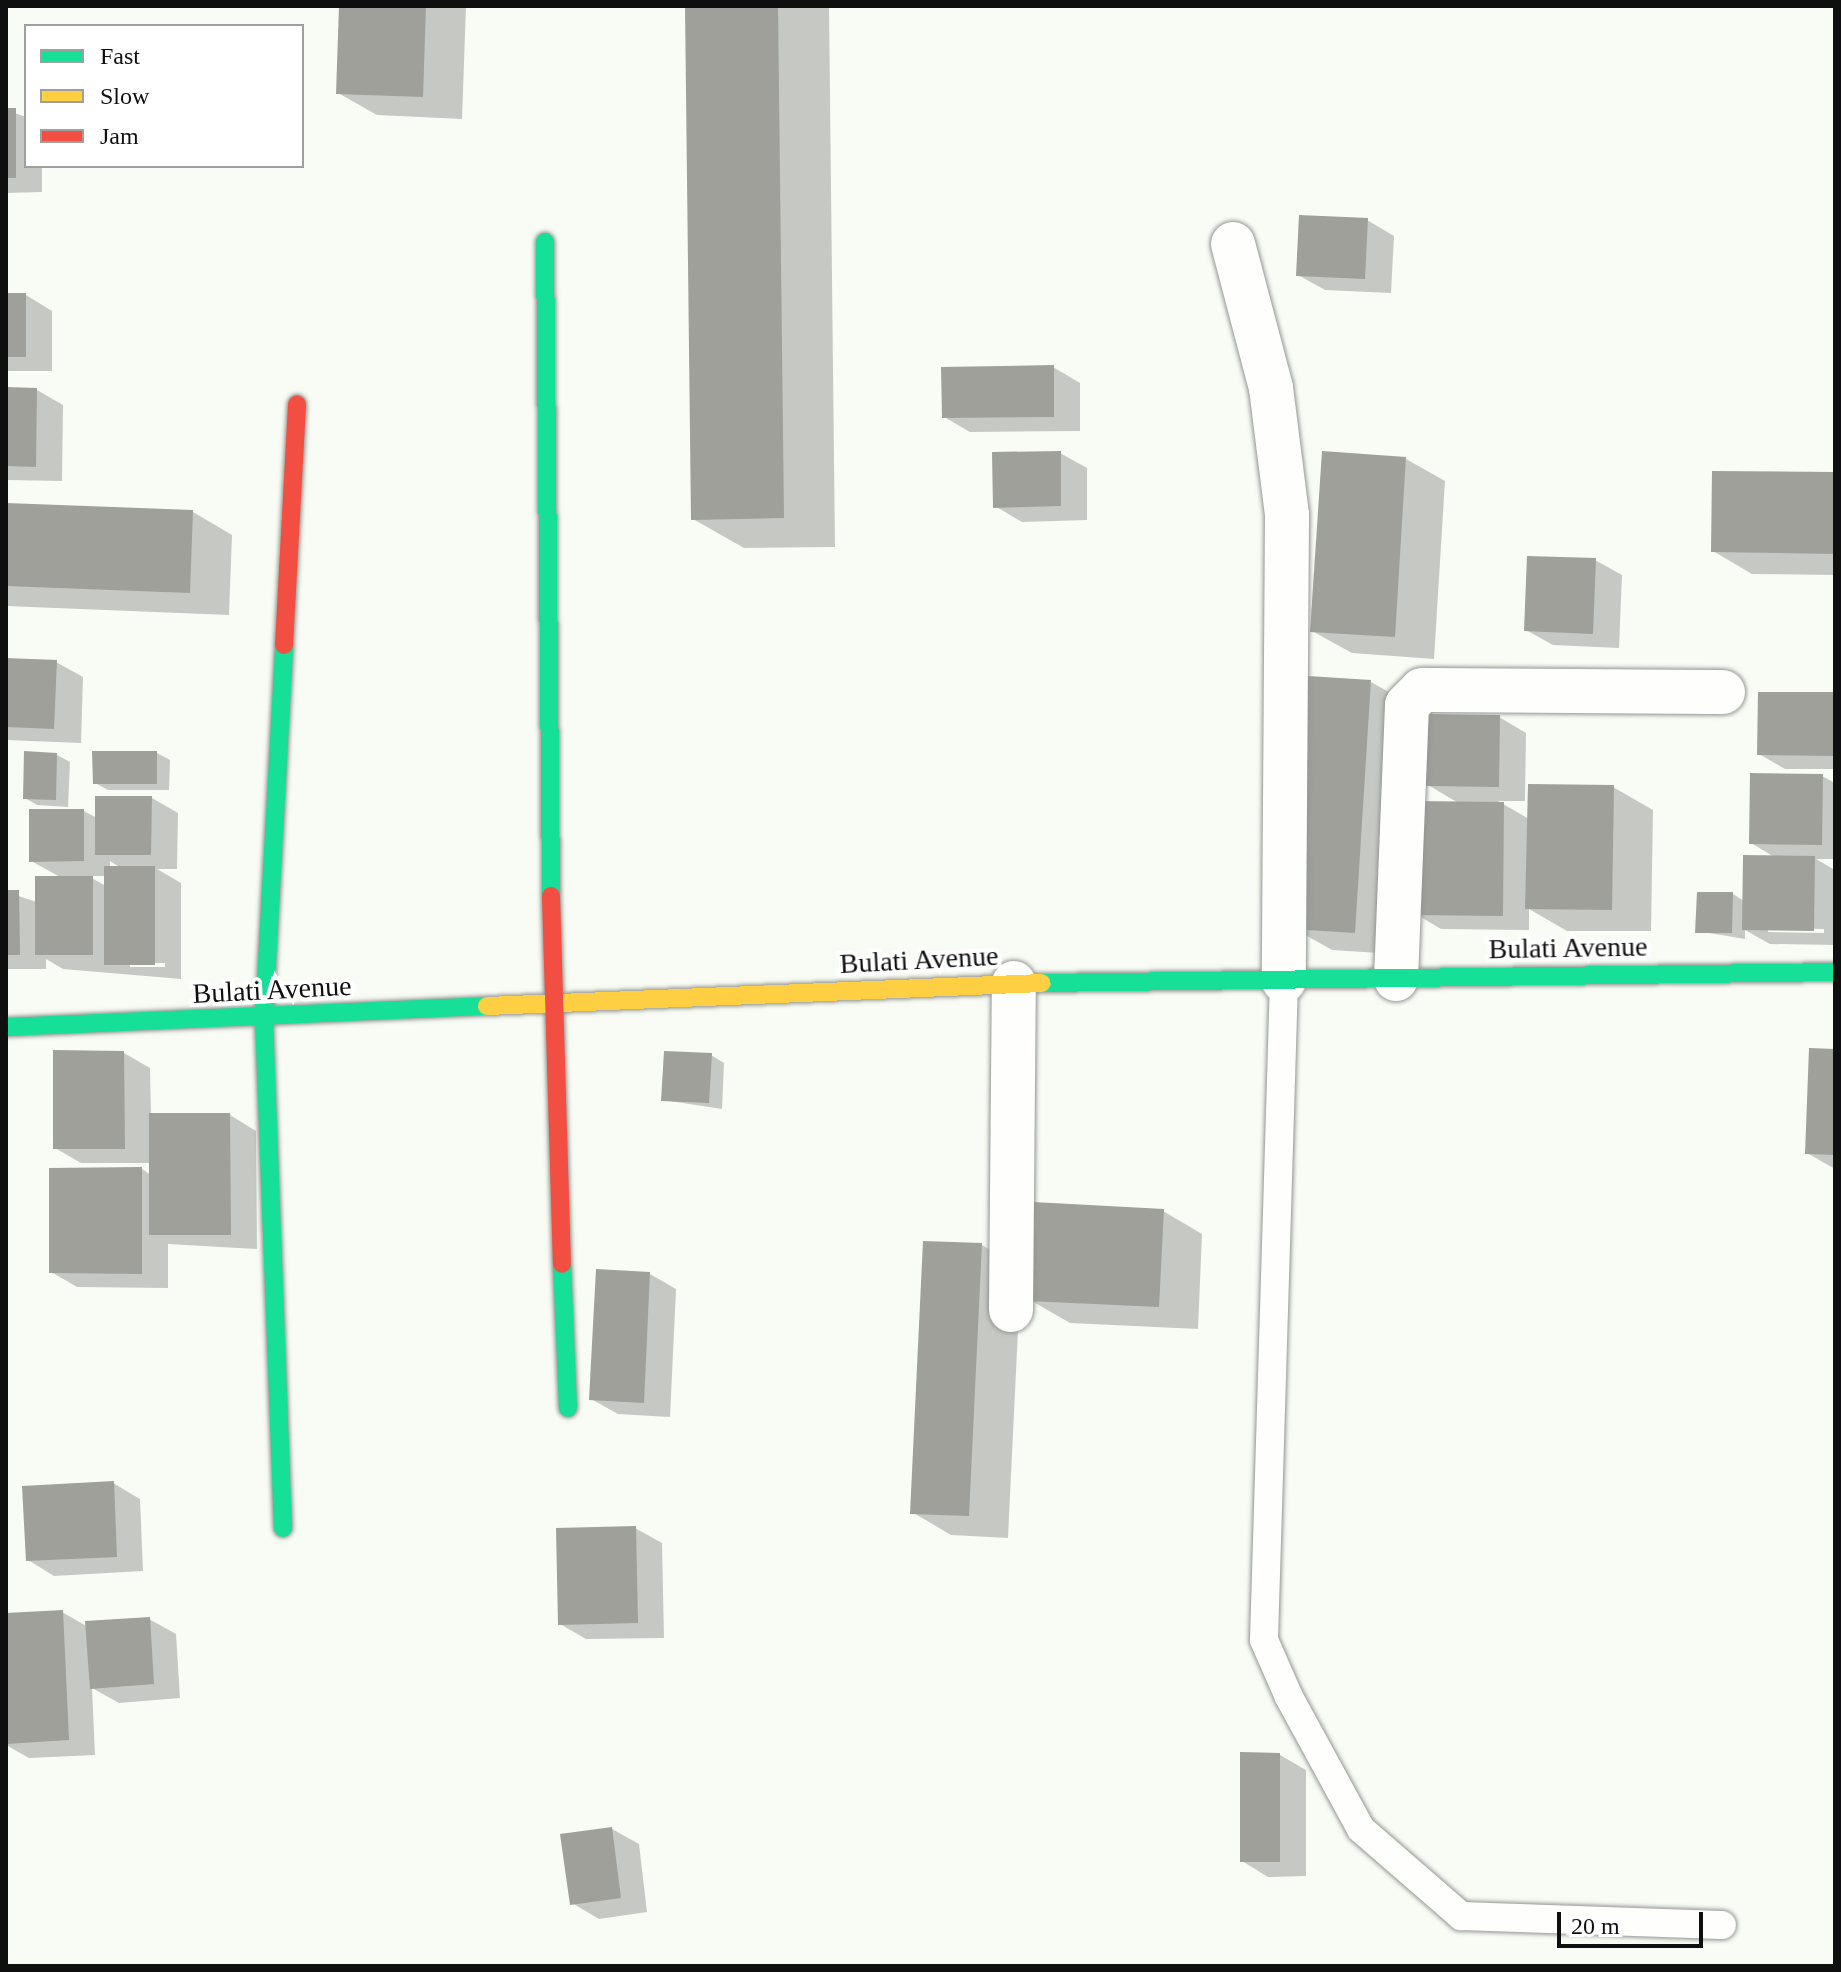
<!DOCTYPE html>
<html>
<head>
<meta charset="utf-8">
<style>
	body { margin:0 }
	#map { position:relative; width:1841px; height:1972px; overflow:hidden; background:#f8fcf4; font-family:"Times New Roman",serif }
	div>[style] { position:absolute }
	.shadow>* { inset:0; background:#0003 }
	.building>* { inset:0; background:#9ea099 }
	.roads { filter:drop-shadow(0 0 2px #949692) drop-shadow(0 0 2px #949692) }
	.lane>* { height:28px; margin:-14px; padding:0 14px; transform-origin:14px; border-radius:14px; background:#fefffd }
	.street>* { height:44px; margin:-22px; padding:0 22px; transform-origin:22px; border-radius:22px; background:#fefffd }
	.fast>* { height:18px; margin:-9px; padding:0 9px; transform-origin:9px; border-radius:9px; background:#16e098 }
	.slow>* { height:18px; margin:-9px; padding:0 9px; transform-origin:9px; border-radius:9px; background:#ffcf43 }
	.jam>* { height:18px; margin:-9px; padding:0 9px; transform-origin:9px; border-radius:9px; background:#f24e42 }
	span { translate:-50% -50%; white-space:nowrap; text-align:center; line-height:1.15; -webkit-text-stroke:8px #fff; paint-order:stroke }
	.street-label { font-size:28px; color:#0f0f0f }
	.frame { position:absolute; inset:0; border:8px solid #0f0f0f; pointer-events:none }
	.legend { position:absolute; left:24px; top:24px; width:280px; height:144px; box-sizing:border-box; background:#fff; border:2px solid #9f9f9f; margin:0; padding:10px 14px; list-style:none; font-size:24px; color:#0f0f0f }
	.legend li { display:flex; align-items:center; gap:16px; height:40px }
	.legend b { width:40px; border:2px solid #9f9f9f }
	.scale { position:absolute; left:1557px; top:1912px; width:146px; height:36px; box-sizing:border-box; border:4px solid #0f0f0f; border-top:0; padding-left:10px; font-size:24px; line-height:28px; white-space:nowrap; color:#0f0f0f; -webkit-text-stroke:6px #fff; paint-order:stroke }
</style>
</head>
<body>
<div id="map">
	<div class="shadow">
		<i style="clip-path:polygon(341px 6px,466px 6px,462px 119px,377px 115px,338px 93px)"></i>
		<i style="clip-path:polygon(687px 6px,829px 6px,835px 547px,744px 548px,693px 519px)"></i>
		<i style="clip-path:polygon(6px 110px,26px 117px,26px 166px,42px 166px,42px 192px,6px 193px)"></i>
		<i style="clip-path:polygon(1367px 220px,1394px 236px,1391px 293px,1325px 290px,1298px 275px)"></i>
		<i style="clip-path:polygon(6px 295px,26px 295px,52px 311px,52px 371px,6px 371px)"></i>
		<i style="clip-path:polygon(1053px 367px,1080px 383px,1080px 431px,970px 432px,944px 417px)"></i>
		<i style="clip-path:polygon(6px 389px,37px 390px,63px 405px,62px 481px,6px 480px)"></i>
		<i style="clip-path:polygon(1060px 453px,1087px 468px,1087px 520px,1022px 522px,995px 506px)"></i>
		<i style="clip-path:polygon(1406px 459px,1445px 481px,1434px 659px,1352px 653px,1312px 631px)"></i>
		<i style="clip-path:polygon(1835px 474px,1835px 575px,1752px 574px,1713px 551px)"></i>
		<i style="clip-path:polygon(6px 505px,193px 512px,232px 535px,229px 615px,6px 606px)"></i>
		<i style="clip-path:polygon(1595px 560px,1622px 575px,1619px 648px,1553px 645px,1526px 630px)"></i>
		<i style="clip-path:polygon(6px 660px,56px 662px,83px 677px,81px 743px,6px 740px)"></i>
		<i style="clip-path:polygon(1371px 682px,1410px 704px,1395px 954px,1332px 950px,1293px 928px)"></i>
		<i style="clip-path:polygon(1833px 694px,1835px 769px,1785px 769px,1759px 754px)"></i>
		<i style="clip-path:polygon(1499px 717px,1526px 733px,1525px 801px,1498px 801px,1529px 819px,1613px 787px,1653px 810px,1651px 931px,1567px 931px,1529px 909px,1529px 930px,1441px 929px,1414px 913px,1460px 804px,1428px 785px)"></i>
		<i style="clip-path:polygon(157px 753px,170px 760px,169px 790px,108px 790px,95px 783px)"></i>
		<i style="clip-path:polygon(57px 755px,70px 762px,68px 807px,37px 805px,25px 798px)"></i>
		<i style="clip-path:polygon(evenodd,1822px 776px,1835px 783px,1835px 859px,1816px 859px,1835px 870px,1835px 945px,1770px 944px,1745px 930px,1745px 939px,1697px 931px,1733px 894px,1744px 901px,1776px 858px,1751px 843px,1822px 776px,1768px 928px,1824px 929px,1824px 933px,1768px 932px,1768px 928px)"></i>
		<i style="clip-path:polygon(evenodd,152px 798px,178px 813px,177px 869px,157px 869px,181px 883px,181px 979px,63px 969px,46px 959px,46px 969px,6px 969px,6px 892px,37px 902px,62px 878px,31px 861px,84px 811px,97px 818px,152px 798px,110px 861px,121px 868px,110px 868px,110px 861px,152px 798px,88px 876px,106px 876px,106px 886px,88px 876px,152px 798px,130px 963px,165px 963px,165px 967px,130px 967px,130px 963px)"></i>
		<i style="clip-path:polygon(1835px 1051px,1835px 1169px,1807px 1153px)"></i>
		<i style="clip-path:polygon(124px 1053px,150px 1068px,151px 1115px,230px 1115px,256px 1131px,257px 1249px,168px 1244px,168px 1288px,77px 1287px,51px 1272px,142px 1169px,151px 1175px,151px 1163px,81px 1163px,55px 1148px)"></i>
		<i style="clip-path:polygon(711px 1055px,724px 1063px,722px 1109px,663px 1100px)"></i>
		<i style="clip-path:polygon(1163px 1211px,1202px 1234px,1198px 1329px,1070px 1323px,1030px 1300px)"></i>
		<i style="clip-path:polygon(982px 1245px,1021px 1268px,1008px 1538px,951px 1535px,912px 1512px)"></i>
		<i style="clip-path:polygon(650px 1274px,676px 1289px,670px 1417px,618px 1414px,591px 1399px)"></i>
		<i style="clip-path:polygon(113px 1483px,140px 1499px,143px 1571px,54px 1576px,28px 1560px)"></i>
		<i style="clip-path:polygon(635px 1528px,662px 1543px,664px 1638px,586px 1639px,560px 1624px)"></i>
		<i style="clip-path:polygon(62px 1612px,88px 1627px,149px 1619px,176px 1634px,180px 1698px,119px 1703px,92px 1688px,95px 1755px,29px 1758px,6px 1745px,6px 1615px)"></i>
		<i style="clip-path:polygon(1280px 1755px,1306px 1770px,1306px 1876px,1268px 1877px,1242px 1861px)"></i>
		<i style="clip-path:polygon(612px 1829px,639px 1844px,647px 1912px,599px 1919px,572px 1903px)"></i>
	</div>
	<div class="building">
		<i style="clip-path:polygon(339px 6px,426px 6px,423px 97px,336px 94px)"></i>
		<i style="clip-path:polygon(685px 6px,778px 6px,784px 518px,691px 520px)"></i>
		<i style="clip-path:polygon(6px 108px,16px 108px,16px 178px,6px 178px)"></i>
		<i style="clip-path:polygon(1299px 215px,1368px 218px,1365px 279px,1296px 276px)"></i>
		<i style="clip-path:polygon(6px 293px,26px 293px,26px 357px,6px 357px)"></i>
		<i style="clip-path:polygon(1054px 365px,1054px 417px,942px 418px,941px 367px)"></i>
		<i style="clip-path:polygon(6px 387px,37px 388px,36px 467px,6px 466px)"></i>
		<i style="clip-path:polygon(1061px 451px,1061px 506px,993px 508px,992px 452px)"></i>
		<i style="clip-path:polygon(1322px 451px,1406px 457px,1395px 637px,1310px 632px)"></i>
		<i style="clip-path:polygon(1712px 471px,1835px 472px,1835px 554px,1711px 552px)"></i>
		<i style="clip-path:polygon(6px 503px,193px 510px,190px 593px,6px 586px)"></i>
		<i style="clip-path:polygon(1527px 556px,1596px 558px,1593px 634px,1524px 631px)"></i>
		<i style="clip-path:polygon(6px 658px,57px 660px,54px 729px,6px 727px)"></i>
		<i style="clip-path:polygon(1308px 676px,1371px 680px,1355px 933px,1291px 929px)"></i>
		<i style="clip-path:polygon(1758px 692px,1834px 692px,1833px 756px,1757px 755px)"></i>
		<i style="clip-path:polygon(1427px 714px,1500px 715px,1499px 787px,1426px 786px)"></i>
		<i style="clip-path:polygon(24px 751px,57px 753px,56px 800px,23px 799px)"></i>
		<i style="clip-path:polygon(92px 751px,157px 751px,157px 784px,93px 784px)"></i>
		<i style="clip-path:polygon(1750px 773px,1823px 774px,1822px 845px,1749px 844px)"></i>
		<i style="clip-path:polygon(1528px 784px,1614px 785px,1612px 910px,1525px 909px)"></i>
		<i style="clip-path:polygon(95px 796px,152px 796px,151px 855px,95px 855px)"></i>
		<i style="clip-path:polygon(1414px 801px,1504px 802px,1503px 916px,1412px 915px)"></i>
		<i style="clip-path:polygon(29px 809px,84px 809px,84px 861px,29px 862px)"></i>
		<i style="clip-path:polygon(1743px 855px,1815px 856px,1814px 931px,1742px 930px)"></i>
		<i style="clip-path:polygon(104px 866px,155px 866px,155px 965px,104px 965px)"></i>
		<i style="clip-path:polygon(35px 876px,93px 876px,93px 955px,35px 955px)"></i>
		<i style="clip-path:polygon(6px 890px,19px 890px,20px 955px,6px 955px)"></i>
		<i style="clip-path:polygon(1697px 892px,1733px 892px,1732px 933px,1695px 933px)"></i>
		<i style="clip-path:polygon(1809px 1048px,1835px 1049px,1835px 1155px,1805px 1154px)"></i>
		<i style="clip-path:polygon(53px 1050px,124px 1051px,125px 1149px,53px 1149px)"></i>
		<i style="clip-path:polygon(664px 1051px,712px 1053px,709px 1103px,661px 1101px)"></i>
		<i style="clip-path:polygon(149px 1113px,230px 1113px,231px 1235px,149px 1235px)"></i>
		<i style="clip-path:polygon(142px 1167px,142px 1274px,49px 1273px,49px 1168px)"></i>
		<i style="clip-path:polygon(1033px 1202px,1164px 1209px,1159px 1307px,1028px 1301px)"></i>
		<i style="clip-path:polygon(923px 1241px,982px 1243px,969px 1516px,910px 1514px)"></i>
		<i style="clip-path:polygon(596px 1269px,650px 1272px,644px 1403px,589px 1400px)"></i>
		<i style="clip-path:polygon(114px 1481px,117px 1557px,26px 1561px,22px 1486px)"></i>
		<i style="clip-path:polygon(636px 1526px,638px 1623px,558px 1625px,556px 1528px)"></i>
		<i style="clip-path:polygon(63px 1610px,69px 1740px,6px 1744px,6px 1613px)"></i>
		<i style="clip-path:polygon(150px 1617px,154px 1684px,90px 1689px,85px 1621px)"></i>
		<i style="clip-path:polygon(1240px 1752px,1280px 1753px,1280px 1862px,1240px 1862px)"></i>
		<i style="clip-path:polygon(612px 1827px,621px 1898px,570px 1905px,560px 1834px)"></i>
	</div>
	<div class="roads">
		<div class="lane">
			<i style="left:1284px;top:981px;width:659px;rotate:91.74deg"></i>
			<i style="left:1264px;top:1640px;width:62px;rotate:66.3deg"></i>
			<i style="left:1289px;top:1697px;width:150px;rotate:61.4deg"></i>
			<i style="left:1361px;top:1829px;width:133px;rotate:41deg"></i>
			<i style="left:1461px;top:1916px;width:261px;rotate:2deg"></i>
		</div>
		<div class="street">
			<i style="left:1233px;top:244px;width:149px;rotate:75.2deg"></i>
			<i style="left:1271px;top:388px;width:128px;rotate:82.8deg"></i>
			<i style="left:1287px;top:515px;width:466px;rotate:90.4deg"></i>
			<i style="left:1396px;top:979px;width:274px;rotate:-87.7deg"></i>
			<i style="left:1407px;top:705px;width:21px;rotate:-45deg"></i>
			<i style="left:1422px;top:690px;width:301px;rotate:0.4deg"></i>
			<i style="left:1011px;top:1310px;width:327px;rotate:-89.5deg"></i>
		</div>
		<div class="fast">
			<i style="left:545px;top:242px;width:654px;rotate:89.47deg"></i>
			<i style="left:1042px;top:983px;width:793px;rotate:-0.79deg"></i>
			<i style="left:6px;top:1027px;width:481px;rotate:-2.5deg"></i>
			<i style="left:562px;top:1264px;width:144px;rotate:87.6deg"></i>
			<i style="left:283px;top:1528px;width:509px;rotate:-92.14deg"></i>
			<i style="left:264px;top:1019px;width:375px;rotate:-86.9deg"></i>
		</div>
		<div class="slow">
			<i style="left:487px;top:1006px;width:555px;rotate:-2.37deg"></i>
		</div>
		<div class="jam">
			<i style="left:284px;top:645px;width:241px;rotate:-86.9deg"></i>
			<i style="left:551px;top:896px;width:368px;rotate:88.3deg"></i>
		</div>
	</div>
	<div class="street-label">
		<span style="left:1568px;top:948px;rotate:-1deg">Bulati Avenue</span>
		<span style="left:919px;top:960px;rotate:-3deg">Bulati Avenue</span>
		<span style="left:272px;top:990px;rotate:-3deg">Bulati Avenue</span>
	</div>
	<div class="frame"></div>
	<ul class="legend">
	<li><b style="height:10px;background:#16e098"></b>Fast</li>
	<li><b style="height:10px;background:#ffcf43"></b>Slow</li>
	<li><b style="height:10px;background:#f24e42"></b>Jam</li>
	</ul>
	<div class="scale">20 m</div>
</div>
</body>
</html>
